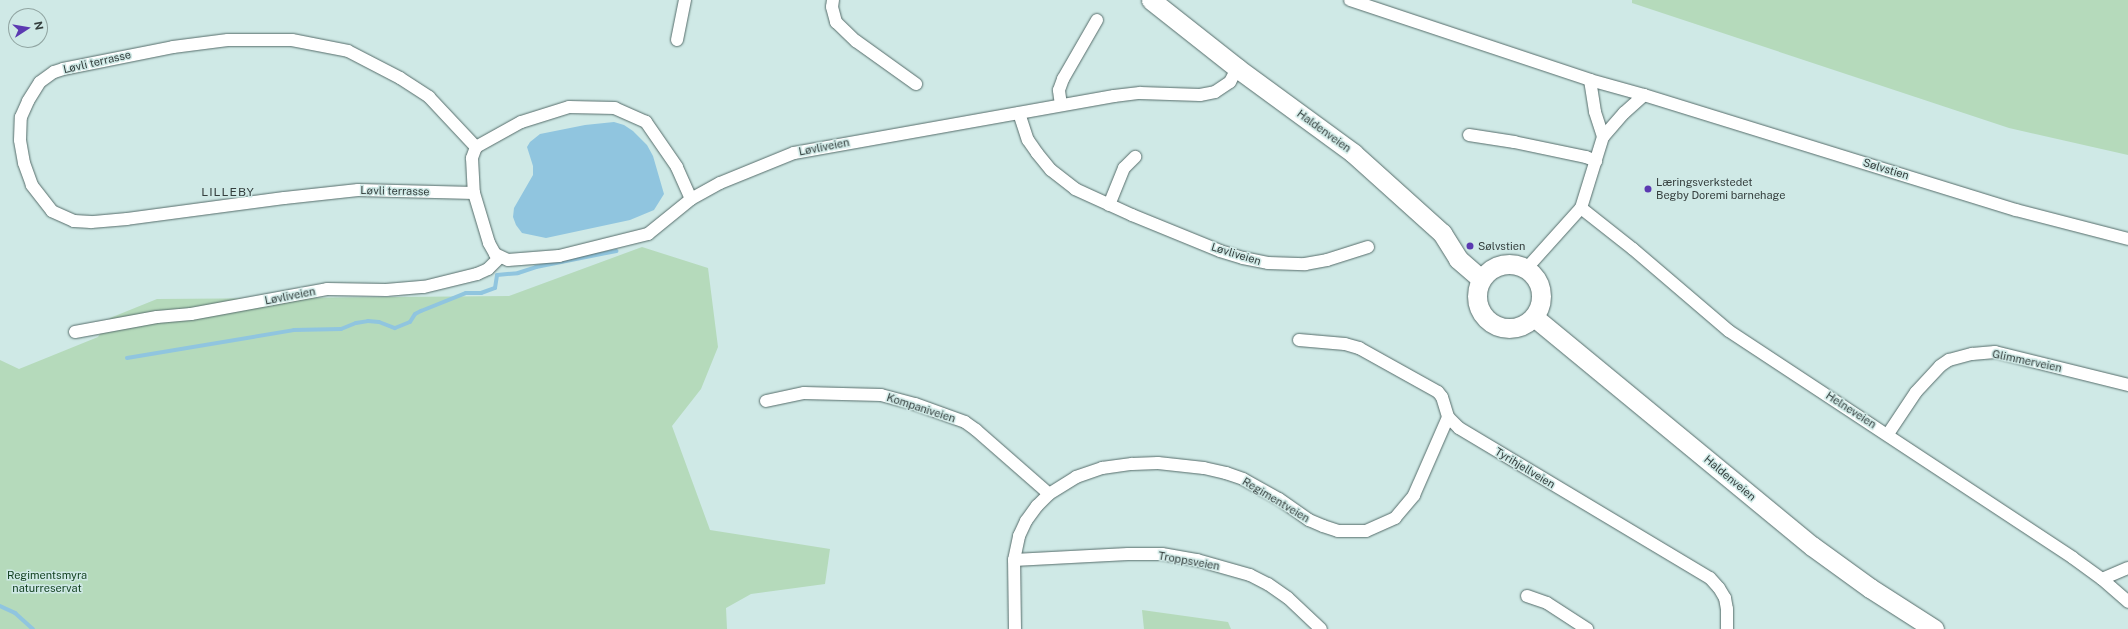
<!DOCTYPE html>
<html>
<head>
<meta charset="utf-8">
<style>
	body { margin:0 }
	#map { position:relative; width:2128px; height:629px; overflow:hidden; background:#cfe9e6; font-family:"Public Sans",sans-serif }
	div>[style] { position:absolute }
	.green>* { inset:0; background:#b5dabb }
	.water>* { inset:0; background:#90c5df }
	.stream>* { height:4px; margin:-2px; padding:0 2px; transform-origin:2px; border-radius:2px; background:#90c5df }
	.roads { filter:drop-shadow(0 0 1px #556c6a) drop-shadow(0 0 1px #556c6a) }
	.minor>* { height:12px; margin:-6px; padding:0 6px; transform-origin:6px; border-radius:6px; background:#fff }
	.primary>* { height:19px; margin:-9.5px; padding:0 9.5px; transform-origin:9.5px; border-radius:9.5px; background:#fff }
	.primary>.ring { margin:-9.5px; padding:0; box-sizing:content-box; background:none; border:19px solid #fff; border-radius:50% }
	.dots>* { width:11px; height:11px; translate:-50% -50%; box-sizing:border-box; border:2px solid #cfe9e6; border-radius:50% }
	span { translate:-50% -50%; white-space:nowrap; text-align:center; line-height:1.15; -webkit-text-stroke:3px #cfe9e6; paint-order:stroke }
	.street-label { font-size:11px; color:#343e3d }
	.poi-label { font-size:11px; color:#343e3d }
	.left { translate:0 -50%; text-align:left }
	.park-label { font-size:11px; color:#0f3e1d }
	.neighbourhood-label { font-size:12px; color:#343e3d; letter-spacing:1px }
	.north { position:absolute; left:8px; top:8px; width:40px; height:40px; box-sizing:border-box; background:#cfe9e6; border:1px solid #91a5a2; border-radius:50%; rotate:78deg; font-size:11px; font-weight:700; line-height:16px; text-align:center; color:#343e3d }
	.north::after { content:''; display:block; margin:auto; width:14px; height:18px; background:#5b39b1; clip-path:polygon(50% 0,100% 100%,50% 72%,0 100%) }
</style>
</head>
<body>
<div id="map">
	<div class="green">
		<i style="clip-path:polygon(1632px 0,2128px 0,2128px 155px,2009px 128px,1632px 3px)"></i>
		<i style="clip-path:polygon(642px 247px,708px 268px,718px 347px,701px 389px,672px 426px,710px 530px,830px 549px,825px 584px,751px 594px,726px 608px,727px 629px,0 629px,0 360px,19px 369px,98px 337px,110px 318px,157px 299px,509px 296px)"></i>
		<i style="clip-path:polygon(1142px 610px,1228px 622px,1231px 629px,1144px 629px)"></i>
	</div>
	<div class="water">
		<i style="clip-path:polygon(614px 122px,624px 125px,633px 131px,647px 145px,653px 156px,664px 194px,654px 210px,630px 220px,546px 238px,522px 233px,516px 225px,513px 217px,514px 208px,533px 175px,533px 166px,527px 147px,530px 142px,540px 134px,585px 125px)"></i>
	</div>
	<div class="stream">
		<i style="left:127px;top:358px;width:169px;rotate:-9.5deg"></i>
		<i style="left:294px;top:330px;width:47px;rotate:-1.2deg"></i>
		<i style="left:341px;top:329px;width:16px;rotate:-22deg"></i>
		<i style="left:356px;top:323px;width:12px;rotate:-9deg"></i>
		<i style="left:368px;top:321px;width:11px;rotate:5deg"></i>
		<i style="left:379px;top:322px;width:17px;rotate:21deg"></i>
		<i style="left:395px;top:328px;width:16px;rotate:-22deg"></i>
		<i style="left:410px;top:322px;width:9px;rotate:-58deg"></i>
		<i style="left:415px;top:314px;width:7px;rotate:-27deg"></i>
		<i style="left:421px;top:311px;width:48px;rotate:-21.8deg"></i>
		<i style="left:466px;top:293px;width:15px"></i>
		<i style="left:481px;top:293px;width:15px;rotate:-20deg"></i>
		<i style="left:495px;top:288px;width:13px;rotate:-81deg"></i>
		<i style="left:497px;top:275px;width:21px;rotate:-5deg"></i>
		<i style="left:518px;top:273px;width:19px;rotate:-18deg"></i>
		<i style="left:536px;top:267px;width:82px;rotate:-11.3deg"></i>
		<i style="left:0;top:606px;width:17px;rotate:25deg"></i>
		<i style="left:15px;top:613px;width:24px;rotate:42deg"></i>
	</div>
	<div class="roads">
		<div class="minor">
			<i style="left:833px;top:0;width:7px;rotate:98deg"></i>
			<i style="left:832px;top:7px;width:16px;rotate:75deg"></i>
			<i style="left:836px;top:22px;width:28px;rotate:44deg"></i>
			<i style="left:856px;top:41px;width:74px;rotate:35.6deg"></i>
			<i style="left:1350px;top:0;width:253px;rotate:18.4deg"></i>
			<i style="left:677px;top:40px;width:41px;rotate:-78.7deg"></i>
			<i style="left:1644px;top:95px;width:389px;rotate:17.2deg"></i>
			<i style="left:2016px;top:210px;width:116px;rotate:14.5deg"></i>
			<i style="left:1061px;top:105px;width:15px;rotate:-98deg"></i>
			<i style="left:1059px;top:90px;width:12px;rotate:-70deg"></i>
			<i style="left:1063px;top:79px;width:68px;rotate:-60deg"></i>
			<i style="left:1019px;top:113px;width:28px;rotate:72deg"></i>
			<i style="left:1028px;top:140px;width:16px;rotate:55deg"></i>
			<i style="left:1037px;top:153px;width:22px;rotate:51deg"></i>
			<i style="left:1051px;top:170px;width:31px;rotate:38deg"></i>
			<i style="left:1075px;top:189px;width:63px;rotate:24.5deg"></i>
			<i style="left:1132px;top:215px;width:95px;rotate:22.2deg"></i>
			<i style="left:1220px;top:251px;width:24px;rotate:17deg"></i>
			<i style="left:1243px;top:258px;width:25px;rotate:11deg"></i>
			<i style="left:1268px;top:263px;width:37px;rotate:2deg"></i>
			<i style="left:1305px;top:264px;width:22px;rotate:-10deg"></i>
			<i style="left:1327px;top:260px;width:43px;rotate:-17.6deg"></i>
			<i style="left:1469px;top:135px;width:46px;rotate:8.8deg"></i>
			<i style="left:1514px;top:142px;width:74px;rotate:11.8deg"></i>
			<i style="left:1586px;top:157px;width:11px;rotate:22deg"></i>
			<i style="left:474px;top:193px;width:116px;rotate:-178.5deg"></i>
			<i style="left:358px;top:190px;width:74px;rotate:173.8deg"></i>
			<i style="left:284px;top:198px;width:158px;rotate:172.4deg"></i>
			<i style="left:127px;top:219px;width:36px;rotate:175deg"></i>
			<i style="left:91px;top:222px;width:17px;rotate:-177deg"></i>
			<i style="left:74px;top:221px;width:24px;rotate:-156deg"></i>
			<i style="left:52px;top:211px;width:33px;rotate:-128deg"></i>
			<i style="left:32px;top:185px;width:23px;rotate:-110deg"></i>
			<i style="left:24px;top:163px;width:23px;rotate:-100deg"></i>
			<i style="left:20px;top:140px;width:23px;rotate:-88deg"></i>
			<i style="left:21px;top:117px;width:17px;rotate:-66deg"></i>
			<i style="left:28px;top:101px;width:22px;rotate:-58deg"></i>
			<i style="left:40px;top:82px;width:17px;rotate:-36deg"></i>
			<i style="left:54px;top:72px;width:9px;rotate:-18deg"></i>
			<i style="left:63px;top:69px;width:112px;rotate:-11.3deg"></i>
			<i style="left:173px;top:47px;width:55px;rotate:-7.3deg"></i>
			<i style="left:228px;top:40px;width:64px"></i>
			<i style="left:292px;top:40px;width:57px;rotate:11.1deg"></i>
			<i style="left:348px;top:51px;width:59px;rotate:27.4deg"></i>
			<i style="left:400px;top:78px;width:35px;rotate:33deg"></i>
			<i style="left:429px;top:97px;width:69px;rotate:46.8deg"></i>
			<i style="left:691px;top:199px;width:35px;rotate:-114deg"></i>
			<i style="left:677px;top:167px;width:55px;rotate:-124.6deg"></i>
			<i style="left:646px;top:122px;width:34px;rotate:-156deg"></i>
			<i style="left:615px;top:108px;width:46px;rotate:-178.8deg"></i>
			<i style="left:569px;top:107px;width:50px;rotate:162.6deg"></i>
			<i style="left:521px;top:122px;width:51px;rotate:150.9deg"></i>
			<i style="left:476px;top:147px;width:12px;rotate:110deg"></i>
			<i style="left:472px;top:158px;width:35px;rotate:87deg"></i>
			<i style="left:474px;top:193px;width:52px;rotate:73.3deg"></i>
			<i style="left:489px;top:243px;width:13px;rotate:61deg"></i>
			<i style="left:495px;top:254px;width:14px;rotate:25deg"></i>
			<i style="left:508px;top:260px;width:51px;rotate:-4.5deg"></i>
			<i style="left:559px;top:256px;width:92px;rotate:-13.9deg"></i>
			<i style="left:648px;top:234px;width:55px;rotate:-39.1deg"></i>
			<i style="left:691px;top:199px;width:33px;rotate:-29deg"></i>
			<i style="left:720px;top:183px;width:80px;rotate:-22.1deg"></i>
			<i style="left:794px;top:153px;width:325px;rotate:-10.1deg"></i>
			<i style="left:1114px;top:96px;width:26px;rotate:-7deg"></i>
			<i style="left:1140px;top:93px;width:60px;rotate:1.9deg"></i>
			<i style="left:1200px;top:95px;width:15px;rotate:-11deg"></i>
			<i style="left:1215px;top:92px;width:18px;rotate:-34deg"></i>
			<i style="left:1230px;top:82px;width:16px;rotate:-63deg"></i>
			<i style="left:1109px;top:205px;width:40px;rotate:-68deg"></i>
			<i style="left:1124px;top:168px;width:16px;rotate:-45deg"></i>
			<i style="left:1581px;top:208px;width:66px;rotate:38.3deg"></i>
			<i style="left:1633px;top:249px;width:126px;rotate:40.5deg"></i>
			<i style="left:1729px;top:331px;width:412px;rotate:33.4deg"></i>
			<i style="left:2073px;top:558px;width:36px;rotate:36deg"></i>
			<i style="left:2102px;top:579px;width:35px;rotate:41deg"></i>
			<i style="left:1526px;top:269px;width:82px;rotate:-48deg"></i>
			<i style="left:1581px;top:208px;width:74px;rotate:-72.8deg"></i>
			<i style="left:1603px;top:137px;width:32px;rotate:-49deg"></i>
			<i style="left:1624px;top:113px;width:27px;rotate:-42deg"></i>
			<i style="left:1644px;top:95px;width:56px;rotate:-164.5deg"></i>
			<i style="left:1590px;top:80px;width:32px;rotate:81deg"></i>
			<i style="left:1595px;top:112px;width:26px;rotate:72deg"></i>
			<i style="left:75px;top:332px;width:83px;rotate:-10.4deg"></i>
			<i style="left:157px;top:317px;width:34px;rotate:-5deg"></i>
			<i style="left:191px;top:314px;width:138px;rotate:-10.4deg"></i>
			<i style="left:327px;top:289px;width:59px;rotate:1deg"></i>
			<i style="left:386px;top:290px;width:38px;rotate:-5deg"></i>
			<i style="left:424px;top:287px;width:55px;rotate:-13.8deg"></i>
			<i style="left:477px;top:274px;width:12px;rotate:-24deg"></i>
			<i style="left:488px;top:269px;width:16px;rotate:-45deg"></i>
			<i style="left:1299px;top:340px;width:46px;rotate:5deg"></i>
			<i style="left:1345px;top:344px;width:15px;rotate:16deg"></i>
			<i style="left:1359px;top:348px;width:90px;rotate:29.1deg"></i>
			<i style="left:1438px;top:392px;width:6px;rotate:51deg"></i>
			<i style="left:1442px;top:397px;width:21px;rotate:73deg"></i>
			<i style="left:1448px;top:417px;width:16px;rotate:45deg"></i>
			<i style="left:1459px;top:428px;width:292px;rotate:30.9deg"></i>
			<i style="left:1710px;top:578px;width:13px;rotate:48deg"></i>
			<i style="left:1719px;top:588px;width:12px;rotate:59deg"></i>
			<i style="left:1725px;top:598px;width:11px;rotate:80deg"></i>
			<i style="left:1727px;top:609px;width:20px;rotate:90deg"></i>
			<i style="left:766px;top:401px;width:39px;rotate:-12deg"></i>
			<i style="left:804px;top:393px;width:77px;rotate:1.5deg"></i>
			<i style="left:881px;top:395px;width:35px;rotate:15deg"></i>
			<i style="left:915px;top:404px;width:53px;rotate:19.8deg"></i>
			<i style="left:965px;top:422px;width:14px;rotate:36deg"></i>
			<i style="left:976px;top:430px;width:97px;rotate:41.2deg"></i>
			<i style="left:1888px;top:434px;width:50px;rotate:-56.3deg"></i>
			<i style="left:1916px;top:392px;width:35px;rotate:-47deg"></i>
			<i style="left:1940px;top:366px;width:11px;rotate:-34deg"></i>
			<i style="left:1949px;top:360px;width:24px;rotate:-15deg"></i>
			<i style="left:1972px;top:354px;width:23px;rotate:-5deg"></i>
			<i style="left:1995px;top:352px;width:137px;rotate:13.9deg"></i>
			<i style="left:1014px;top:560px;width:114px;rotate:-3deg"></i>
			<i style="left:1128px;top:554px;width:34px"></i>
			<i style="left:1162px;top:554px;width:36px;rotate:10deg"></i>
			<i style="left:1197px;top:560px;width:55px;rotate:15.8deg"></i>
			<i style="left:1250px;top:575px;width:20px;rotate:27deg"></i>
			<i style="left:1268px;top:584px;width:24px;rotate:35deg"></i>
			<i style="left:1288px;top:598px;width:45px;rotate:43.2deg"></i>
			<i style="left:2102px;top:579px;width:28px;rotate:-23deg"></i>
			<i style="left:1527px;top:596px;width:21px;rotate:19deg"></i>
			<i style="left:1547px;top:603px;width:48px;rotate:33deg"></i>
			<i style="left:1015px;top:629px;width:69px;rotate:-90.8deg"></i>
			<i style="left:1014px;top:560px;width:25px;rotate:-78deg"></i>
			<i style="left:1019px;top:536px;width:17px;rotate:-65deg"></i>
			<i style="left:1026px;top:521px;width:19px;rotate:-54deg"></i>
			<i style="left:1037px;top:506px;width:17px;rotate:-45deg"></i>
			<i style="left:1049px;top:494px;width:32px;rotate:-32deg"></i>
			<i style="left:1076px;top:477px;width:28px;rotate:-19deg"></i>
			<i style="left:1102px;top:468px;width:30px;rotate:-8deg"></i>
			<i style="left:1132px;top:464px;width:26px;rotate:-2deg"></i>
			<i style="left:1158px;top:463px;width:46px;rotate:6.2deg"></i>
			<i style="left:1204px;top:468px;width:23px;rotate:13deg"></i>
			<i style="left:1226px;top:473px;width:18px;rotate:19deg"></i>
			<i style="left:1243px;top:479px;width:41px;rotate:29.1deg"></i>
			<i style="left:1279px;top:499px;width:37px;rotate:35deg"></i>
			<i style="left:1309px;top:520px;width:15px;rotate:23deg"></i>
			<i style="left:1323px;top:526px;width:16px;rotate:18deg"></i>
			<i style="left:1338px;top:531px;width:28px"></i>
			<i style="left:1366px;top:531px;width:32px;rotate:-24deg"></i>
			<i style="left:1395px;top:518px;width:30px;rotate:-50deg"></i>
			<i style="left:1414px;top:495px;width:85px;rotate:-66.4deg"></i>
		</div>
		<div class="primary">
			<i style="left:1151px;top:0;width:110px;rotate:38.3deg"></i>
			<i style="left:1237px;top:68px;width:144px;rotate:36.2deg"></i>
			<i style="left:1353px;top:153px;width:120px;rotate:42deg"></i>
			<i style="left:1442px;top:233px;width:31px;rotate:58deg"></i>
			<i style="left:1458px;top:259px;width:30px;rotate:41deg"></i>
			<i class="ring" style="left:1477px;top:264px;width:45px;height:45px"></i>
			<i style="left:1534px;top:317px;width:360px;rotate:39.5deg"></i>
			<i style="left:1812px;top:546px;width:72px;rotate:35.9deg"></i>
			<i style="left:1870px;top:588px;width:76px;rotate:32.6deg"></i>
		</div>
	</div>
	<div class="dots">
		<i style="left:1648px;top:189px;background:#5b39b1"></i>
		<i style="left:1470px;top:246px;background:#5b39b1"></i>
	</div>
	<div class="street-label">
		<span style="left:97px;top:62px;rotate:-13deg">Løvli terrasse</span>
		<span style="left:1324px;top:131px;rotate:36deg">Haldenveien</span>
		<span style="left:824px;top:147px;rotate:-11deg">Løvliveien</span>
		<span style="left:1886px;top:169px;rotate:17deg">Sølvstien</span>
		<span style="left:395px;top:191px;rotate:1deg">Løvli terrasse</span>
		<span style="left:1236px;top:254px;rotate:17deg">Løvliveien</span>
		<span style="left:290px;top:296px;rotate:-11deg">Løvliveien</span>
		<span style="left:2027px;top:361px;rotate:12deg">Glimmerveien</span>
		<span style="left:921px;top:408px;rotate:18deg">Kompaniveien</span>
		<span style="left:1851px;top:410px;rotate:33deg">Helneveien</span>
		<span style="left:1525px;top:468px;rotate:31deg">Tyrihjellveien</span>
		<span style="left:1730px;top:478px;rotate:40deg">Haldenveien</span>
		<span style="left:1276px;top:500px;rotate:31deg">Regimentveien</span>
		<span style="left:1189px;top:561px;rotate:10deg">Troppsveien</span>
	</div>
	<div class="poi-label">
		<span class="left" style="left:1656px;top:189px">Læringsverkstedet<br>Begby Doremi barnehage</span>
		<span class="left" style="left:1478px;top:246px">Sølvstien</span>
	</div>
	<div class="park-label">
		<span style="left:47px;top:582px">Regimentsmyra<br>naturreservat</span>
	</div>
	<div class="neighbourhood-label">
		<span style="left:228px;top:193px">LILLEBY</span>
	</div>
	<div class="north">N</div>
</div>
</body>
</html>
